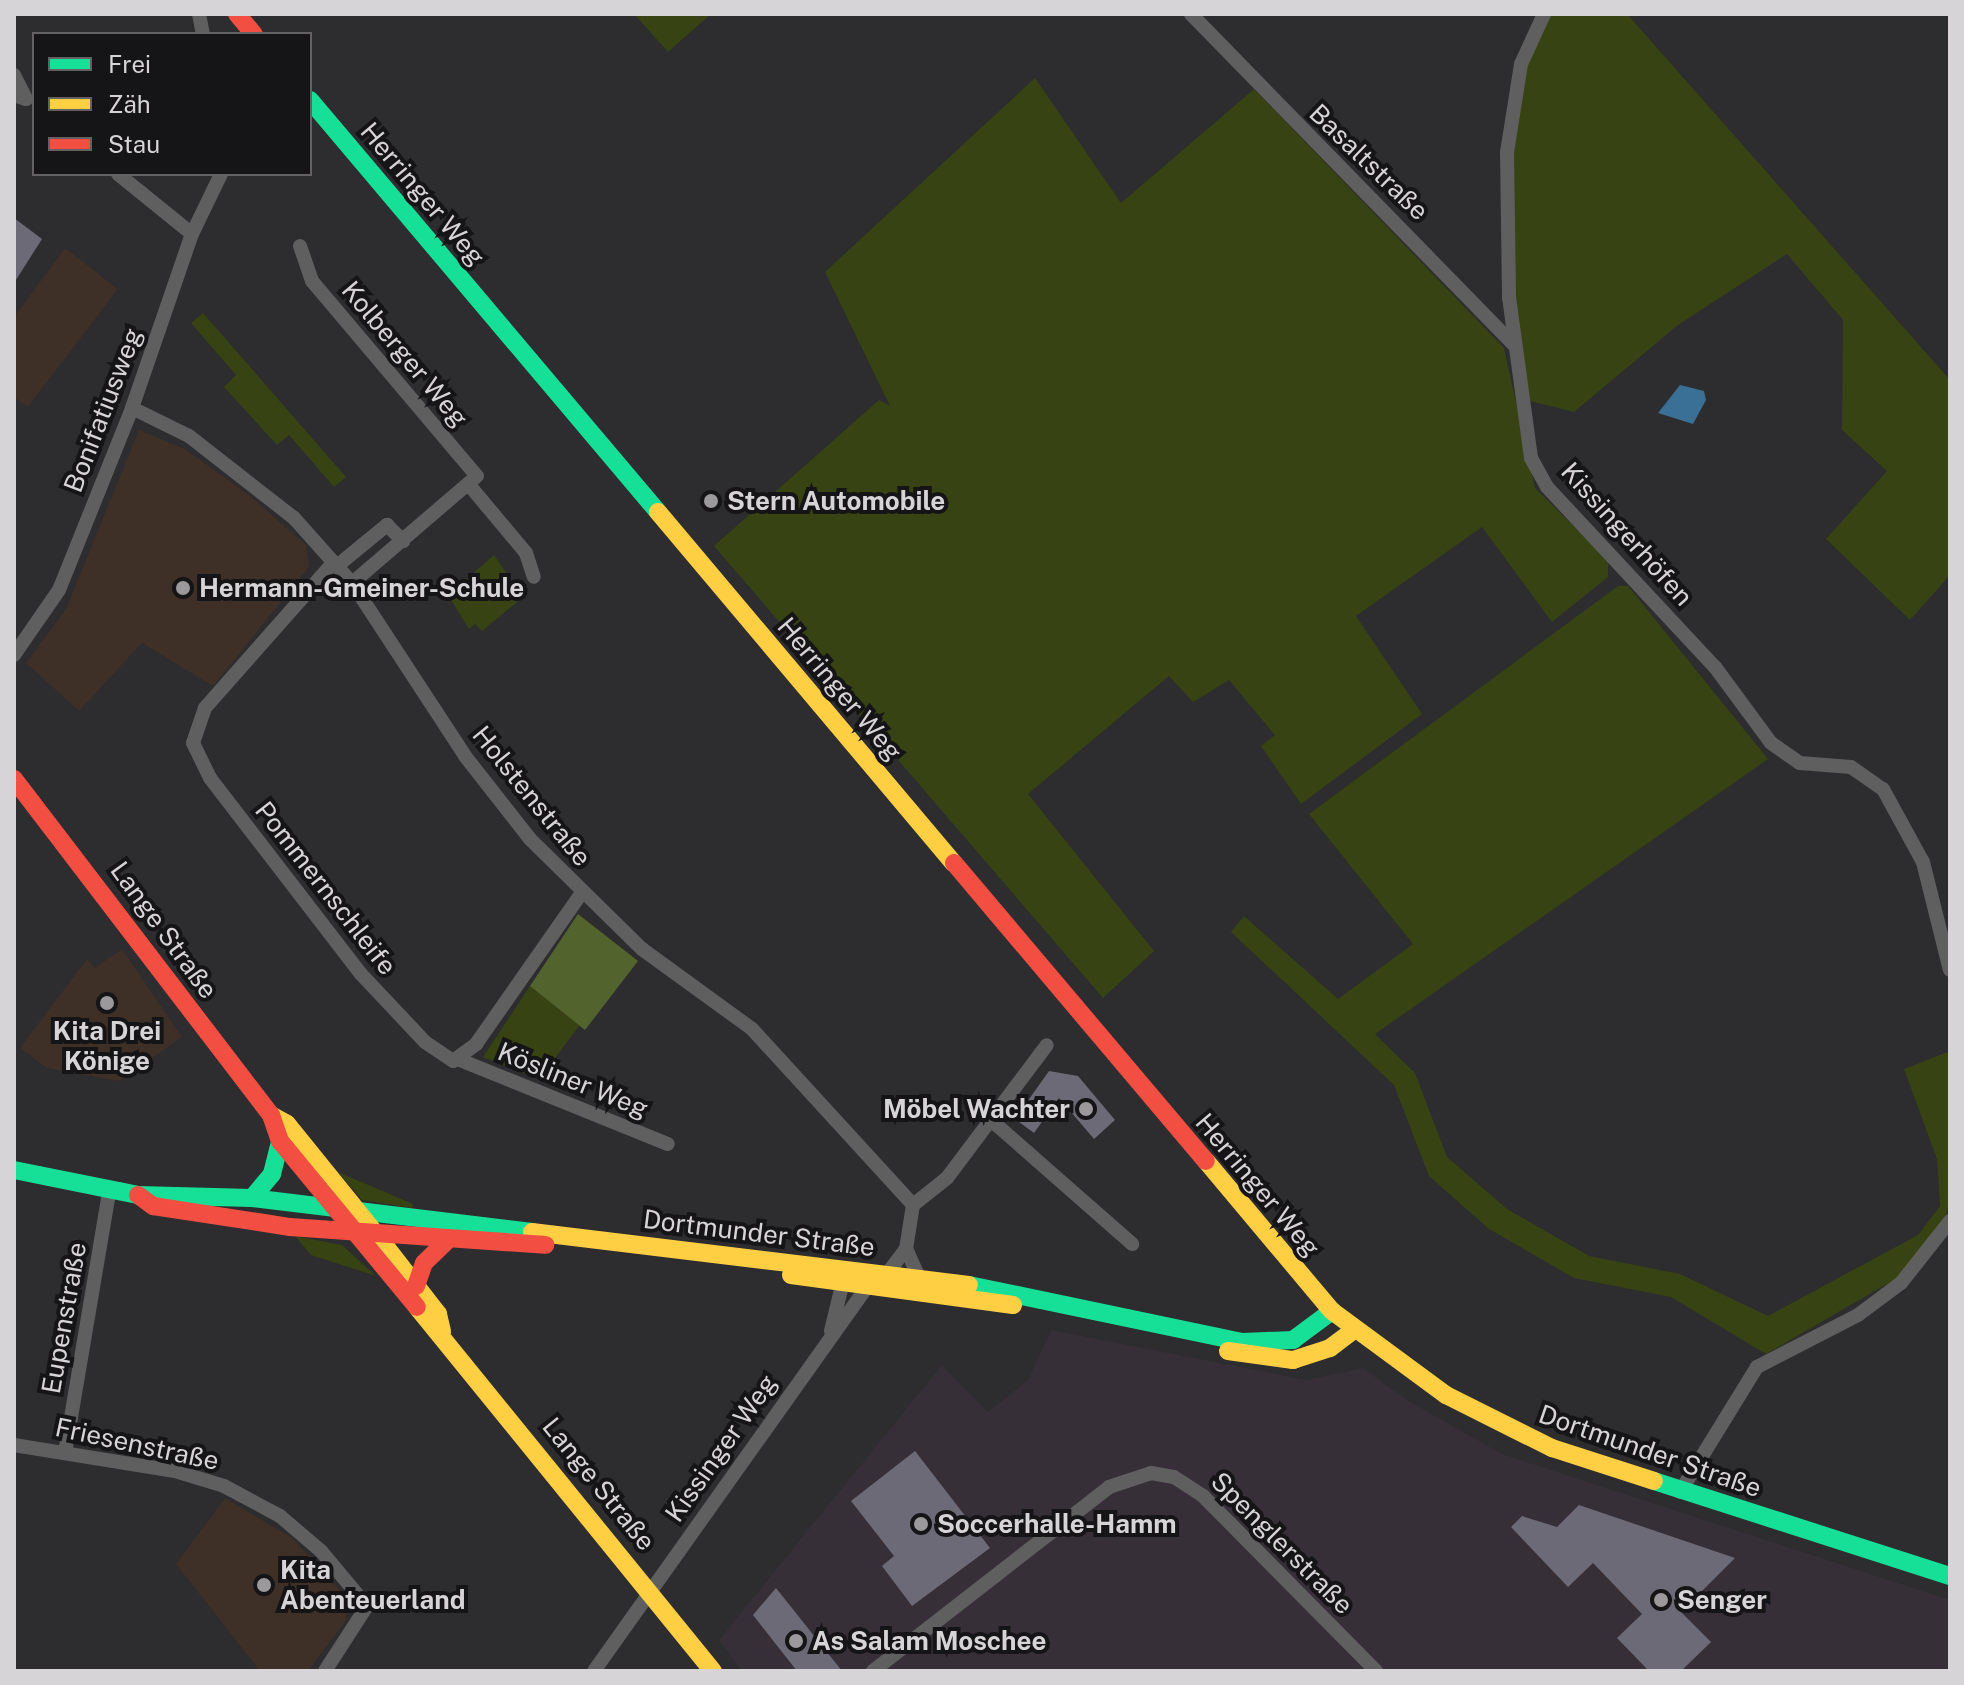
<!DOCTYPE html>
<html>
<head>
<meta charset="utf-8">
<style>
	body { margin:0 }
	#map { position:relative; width:1964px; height:1685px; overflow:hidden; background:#2d2c2e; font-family:"Public Sans",sans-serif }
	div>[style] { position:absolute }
	.built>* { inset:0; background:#362f38 }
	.education>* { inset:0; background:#3e2f27 }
	.green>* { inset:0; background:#374312 }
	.forest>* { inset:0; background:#53632e }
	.water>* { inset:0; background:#3a7095 }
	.building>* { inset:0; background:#6c6a77 }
	.street>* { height:14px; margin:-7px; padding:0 7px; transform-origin:7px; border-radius:7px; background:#605f60 }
	.fast>* { height:18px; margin:-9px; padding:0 9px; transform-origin:9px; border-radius:9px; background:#16e098 }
	.slow>* { height:18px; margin:-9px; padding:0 9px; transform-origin:9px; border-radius:9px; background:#ffcf43 }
	.jam>* { height:18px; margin:-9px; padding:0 9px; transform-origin:9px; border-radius:9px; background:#f24e42 }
	.dots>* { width:22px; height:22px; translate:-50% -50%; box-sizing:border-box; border:4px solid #151416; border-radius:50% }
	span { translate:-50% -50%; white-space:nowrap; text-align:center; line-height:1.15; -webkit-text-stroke:8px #151416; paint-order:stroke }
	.street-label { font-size:26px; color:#d7d4d7 }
	.poi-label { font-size:26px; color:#d7d4d7; font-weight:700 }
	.left { translate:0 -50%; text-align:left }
	.right { translate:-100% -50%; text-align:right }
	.frame { position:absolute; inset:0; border:16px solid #d7d4d7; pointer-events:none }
	.legend { position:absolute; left:32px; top:32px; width:280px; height:144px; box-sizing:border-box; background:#151416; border:2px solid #636163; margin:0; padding:10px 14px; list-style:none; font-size:24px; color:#d7d4d7 }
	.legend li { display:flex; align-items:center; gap:16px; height:40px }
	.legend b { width:40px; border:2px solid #636163 }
</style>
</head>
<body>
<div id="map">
	<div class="built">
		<i style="clip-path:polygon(1051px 1330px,1306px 1380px,1363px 1368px,1405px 1399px,1502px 1454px,1950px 1600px,1950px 1671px,742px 1671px,719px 1640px,942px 1365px,988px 1412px,1028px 1380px)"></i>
	</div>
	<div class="education">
		<i style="clip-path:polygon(65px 248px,118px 289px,28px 407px,14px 397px,14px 317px)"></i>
		<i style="clip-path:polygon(139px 430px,185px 449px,249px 495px,306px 545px,309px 567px,213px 686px,142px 643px,79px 711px,26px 663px,66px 609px)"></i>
		<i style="clip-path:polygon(122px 949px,182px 1037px,119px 1081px,47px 1068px,20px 1048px,87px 959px,95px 968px)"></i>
		<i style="clip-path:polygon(225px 1498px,292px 1538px,347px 1598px,346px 1620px,308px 1671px,260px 1671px,176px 1564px)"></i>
	</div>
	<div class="green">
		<i style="clip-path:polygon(634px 14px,711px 14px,668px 52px)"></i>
		<i style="clip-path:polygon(1544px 14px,1627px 14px,1950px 380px,1950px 575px,1910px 620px,1826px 539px,1887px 471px,1842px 430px,1843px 320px,1787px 254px,1678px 325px,1574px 412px,1526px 400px,1506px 202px,1521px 64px)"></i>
		<i style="clip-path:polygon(1035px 78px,1121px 203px,1254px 89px,1504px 348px,1535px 488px,1608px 560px,1608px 577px,1552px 622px,1482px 527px,1356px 616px,1422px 714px,1301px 804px,1261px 746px,1275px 735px,1229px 680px,1193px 702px,1169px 676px,1028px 794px,1154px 951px,1103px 998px,714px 546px,879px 400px,890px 406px,825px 272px)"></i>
		<i style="clip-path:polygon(203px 313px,346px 477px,334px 487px,289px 435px,277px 445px,224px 387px,236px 375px,191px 323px)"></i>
		<i style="clip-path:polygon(494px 555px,523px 597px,482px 631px,475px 624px,469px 629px,448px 595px)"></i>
		<i style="clip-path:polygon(1618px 586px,1628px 586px,1768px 759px,1375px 1034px,1415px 1073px,1447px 1157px,1507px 1209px,1589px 1256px,1680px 1274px,1768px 1316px,1918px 1235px,1940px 1206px,1937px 1159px,1904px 1069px,1950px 1051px,1950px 1201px,1943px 1225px,1904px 1274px,1766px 1354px,1671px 1297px,1574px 1278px,1489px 1229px,1429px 1176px,1394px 1085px,1231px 932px,1244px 916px,1338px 999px,1413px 944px,1309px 814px)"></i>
		<i style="clip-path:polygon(530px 986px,580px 1025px,539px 1079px,483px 1057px)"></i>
		<i style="clip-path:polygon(338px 1172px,413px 1204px,412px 1208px,362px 1200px)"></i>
		<i style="clip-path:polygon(295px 1236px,342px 1245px,376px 1276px,311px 1255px)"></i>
	</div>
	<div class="forest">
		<i style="clip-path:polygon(578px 914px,638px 961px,585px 1030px,530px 986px)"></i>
	</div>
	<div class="water">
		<i style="clip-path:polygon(1680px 385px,1704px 391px,1706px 400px,1693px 424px,1658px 413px)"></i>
	</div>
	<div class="building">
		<i style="clip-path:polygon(14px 218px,42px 239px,14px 283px)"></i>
		<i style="clip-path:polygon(1049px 1071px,1078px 1076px,1115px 1120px,1094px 1139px,1059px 1098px,1034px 1133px,1015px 1119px)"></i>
		<i style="clip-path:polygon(915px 1451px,990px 1548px,912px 1606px,882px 1566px,894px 1556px,851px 1501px)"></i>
		<i style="clip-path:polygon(1579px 1505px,1735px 1558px,1681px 1612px,1711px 1642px,1681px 1671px,1649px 1671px,1617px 1638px,1642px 1614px,1593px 1563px,1568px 1587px,1511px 1527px,1522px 1516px,1557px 1527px)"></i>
		<i style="clip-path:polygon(776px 1588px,842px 1671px,797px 1671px,753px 1615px)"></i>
	</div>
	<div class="street">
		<i style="left:199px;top:14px;width:20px;rotate:79deg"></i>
		<i style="left:1191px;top:14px;width:461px;rotate:45.7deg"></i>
		<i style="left:1544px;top:14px;width:55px;rotate:114.7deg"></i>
		<i style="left:1521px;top:64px;width:89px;rotate:99deg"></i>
		<i style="left:1507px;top:152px;width:145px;rotate:89.2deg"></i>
		<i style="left:1509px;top:297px;width:162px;rotate:82.2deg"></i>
		<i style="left:1531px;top:458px;width:33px;rotate:61deg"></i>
		<i style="left:1547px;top:487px;width:246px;rotate:47deg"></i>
		<i style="left:1715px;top:667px;width:94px;rotate:53.6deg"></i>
		<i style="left:1771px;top:743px;width:35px;rotate:35deg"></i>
		<i style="left:1800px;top:763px;width:51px;rotate:4.5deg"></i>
		<i style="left:1851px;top:767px;width:39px;rotate:35deg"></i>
		<i style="left:1883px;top:789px;width:83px;rotate:61.3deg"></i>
		<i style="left:1923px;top:862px;width:111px;rotate:76deg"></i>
		<i style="left:14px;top:75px;width:27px;rotate:63deg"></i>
		<i style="left:26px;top:99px;width:13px;rotate:-162deg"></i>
		<i style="left:118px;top:174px;width:95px;rotate:39deg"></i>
		<i style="left:300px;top:246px;width:37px;rotate:71deg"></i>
		<i style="left:312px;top:281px;width:255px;rotate:49.8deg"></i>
		<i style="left:477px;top:476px;width:165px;rotate:139.4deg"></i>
		<i style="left:132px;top:408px;width:64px;rotate:26.2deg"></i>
		<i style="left:189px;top:436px;width:133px;rotate:38deg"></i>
		<i style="left:294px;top:518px;width:87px;rotate:48.3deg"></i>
		<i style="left:352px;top:583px;width:207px;rotate:56.8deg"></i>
		<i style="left:465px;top:756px;width:105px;rotate:51.9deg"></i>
		<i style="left:530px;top:839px;width:157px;rotate:44.5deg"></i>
		<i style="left:642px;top:949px;width:136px;rotate:36deg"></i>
		<i style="left:752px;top:1029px;width:239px;rotate:47.5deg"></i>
		<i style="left:470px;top:486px;width:87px;rotate:50.1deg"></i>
		<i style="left:526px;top:553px;width:25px;rotate:72deg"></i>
		<i style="left:334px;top:562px;width:195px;rotate:131.5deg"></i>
		<i style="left:205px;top:708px;width:37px;rotate:109deg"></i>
		<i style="left:193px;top:743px;width:39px;rotate:64deg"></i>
		<i style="left:210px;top:778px;width:247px;rotate:52.4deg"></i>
		<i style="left:361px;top:974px;width:93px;rotate:46.7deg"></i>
		<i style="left:425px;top:1042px;width:34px;rotate:34deg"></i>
		<i style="left:453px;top:1061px;width:29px;rotate:-36deg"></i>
		<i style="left:476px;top:1044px;width:183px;rotate:-55deg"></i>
		<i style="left:337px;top:566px;width:65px;rotate:-39.4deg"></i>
		<i style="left:387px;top:525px;width:23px;rotate:45deg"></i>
		<i style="left:14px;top:655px;width:79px;rotate:-55.3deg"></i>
		<i style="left:59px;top:590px;width:196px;rotate:-68.1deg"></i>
		<i style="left:132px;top:408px;width:184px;rotate:-71deg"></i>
		<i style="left:192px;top:234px;width:67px;rotate:-64.2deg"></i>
		<i style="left:460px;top:1060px;width:224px;rotate:22deg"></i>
		<i style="left:991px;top:1120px;width:188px;rotate:41.3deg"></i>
		<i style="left:887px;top:1274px;width:31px;rotate:-53deg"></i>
		<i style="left:920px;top:1280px;width:34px;rotate:-114deg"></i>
		<i style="left:906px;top:1249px;width:45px;rotate:-81deg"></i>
		<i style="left:913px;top:1205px;width:43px;rotate:-38.5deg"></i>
		<i style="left:947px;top:1178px;width:166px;rotate:-53.1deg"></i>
		<i style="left:831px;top:1331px;width:60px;rotate:-76.4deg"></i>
		<i style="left:14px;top:1445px;width:163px;rotate:9.2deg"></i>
		<i style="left:175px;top:1471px;width:51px;rotate:17deg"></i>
		<i style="left:224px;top:1486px;width:64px;rotate:28.2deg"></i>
		<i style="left:280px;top:1516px;width:54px;rotate:40.5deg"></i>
		<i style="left:321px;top:1551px;width:72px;rotate:50.1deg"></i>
		<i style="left:367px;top:1606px;width:77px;rotate:122.9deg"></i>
		<i style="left:65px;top:1453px;width:265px;rotate:-80.4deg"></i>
		<i style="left:1680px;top:1492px;width:147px;rotate:-58.4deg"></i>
		<i style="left:1757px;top:1367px;width:114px;rotate:-27.2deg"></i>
		<i style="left:1858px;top:1315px;width:54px;rotate:-36.7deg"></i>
		<i style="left:1901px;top:1283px;width:79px;rotate:-51.7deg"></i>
		<i style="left:594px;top:1671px;width:482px;rotate:-54.6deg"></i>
		<i style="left:873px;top:1671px;width:299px;rotate:-37.9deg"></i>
		<i style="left:1109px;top:1487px;width:44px;rotate:-18.4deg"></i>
		<i style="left:1151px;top:1473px;width:23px;rotate:10deg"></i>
		<i style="left:1174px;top:1477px;width:35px;rotate:33deg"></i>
		<i style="left:1203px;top:1496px;width:246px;rotate:45.3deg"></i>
	</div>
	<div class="fast">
		<i style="left:310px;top:100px;width:539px;rotate:49.81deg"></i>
		<i style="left:14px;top:1170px;width:126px;rotate:11.4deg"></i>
		<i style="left:138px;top:1195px;width:114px;rotate:1.5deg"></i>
		<i style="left:252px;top:1198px;width:282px;rotate:6.9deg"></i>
		<i style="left:252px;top:1198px;width:31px;rotate:-50deg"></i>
		<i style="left:272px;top:1174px;width:34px;rotate:-76deg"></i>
		<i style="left:969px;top:1285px;width:279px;rotate:11.8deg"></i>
		<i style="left:1242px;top:1342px;width:51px;rotate:-2.2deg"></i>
		<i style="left:1293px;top:1340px;width:49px;rotate:-36.6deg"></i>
		<i style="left:1654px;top:1481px;width:311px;rotate:17.8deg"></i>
	</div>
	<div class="slow">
		<i style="left:658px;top:512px;width:459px;rotate:49.9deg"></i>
		<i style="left:271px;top:1115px;width:18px;rotate:29deg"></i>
		<i style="left:287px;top:1124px;width:141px;rotate:51deg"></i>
		<i style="left:376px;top:1234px;width:101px;rotate:52.2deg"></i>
		<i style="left:438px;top:1314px;width:18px;rotate:77deg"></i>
		<i style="left:1206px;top:1161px;width:196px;rotate:50deg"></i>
		<i style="left:1332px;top:1311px;width:142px;rotate:36.4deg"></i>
		<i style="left:1446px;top:1395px;width:119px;rotate:26.6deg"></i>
		<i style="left:1552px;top:1448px;width:107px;rotate:17.9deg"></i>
		<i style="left:532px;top:1232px;width:440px;rotate:6.9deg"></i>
		<i style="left:791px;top:1275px;width:224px;rotate:7.7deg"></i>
		<i style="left:417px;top:1307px;width:469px;rotate:50.9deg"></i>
		<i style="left:1228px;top:1351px;width:66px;rotate:7.9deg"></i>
		<i style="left:1293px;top:1360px;width:39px;rotate:-18deg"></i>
		<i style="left:1330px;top:1348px;width:31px;rotate:-37deg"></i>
	</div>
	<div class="jam">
		<i style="left:237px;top:14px;width:26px;rotate:50deg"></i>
		<i style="left:14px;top:779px;width:423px;rotate:52.6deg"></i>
		<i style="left:271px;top:1115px;width:28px;rotate:71deg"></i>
		<i style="left:280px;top:1141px;width:215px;rotate:50.5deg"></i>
		<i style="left:954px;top:863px;width:390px;rotate:49.8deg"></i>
		<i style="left:138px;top:1195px;width:19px;rotate:36deg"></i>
		<i style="left:153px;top:1206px;width:139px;rotate:8.7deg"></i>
		<i style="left:290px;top:1227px;width:256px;rotate:4deg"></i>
		<i style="left:416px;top:1286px;width:24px;rotate:-71deg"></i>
		<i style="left:424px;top:1263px;width:33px;rotate:-44deg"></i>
	</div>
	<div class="dots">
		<i style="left:711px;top:501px;background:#9c999c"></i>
		<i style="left:183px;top:588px;background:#9c999c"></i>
		<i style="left:107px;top:1003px;background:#9c999c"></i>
		<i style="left:1086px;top:1109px;background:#9c999c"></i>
		<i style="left:921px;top:1524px;background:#9c999c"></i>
		<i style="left:264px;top:1585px;background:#9c999c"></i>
		<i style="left:1661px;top:1600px;background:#9c999c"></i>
		<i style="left:796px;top:1641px;background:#9c999c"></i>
	</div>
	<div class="street-label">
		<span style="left:1369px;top:162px;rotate:44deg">Basaltstraße</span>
		<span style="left:423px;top:194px;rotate:50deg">Herringer Weg</span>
		<span style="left:405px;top:354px;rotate:50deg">Kolberger Weg</span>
		<span style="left:103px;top:410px;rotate:-69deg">Bonifatiusweg</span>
		<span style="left:1627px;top:534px;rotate:48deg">Kissingerhöfen</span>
		<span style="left:840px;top:689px;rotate:50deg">Herringer Weg</span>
		<span style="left:532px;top:796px;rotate:51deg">Holstenstraße</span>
		<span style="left:326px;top:888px;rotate:52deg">Pommernschleife</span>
		<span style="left:164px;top:930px;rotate:54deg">Lange Straße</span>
		<span style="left:573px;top:1080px;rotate:22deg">Kösliner Weg</span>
		<span style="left:1258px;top:1185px;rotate:50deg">Herringer Weg</span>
		<span style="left:759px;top:1233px;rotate:7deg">Dortmunder Straße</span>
		<span style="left:64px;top:1318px;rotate:-80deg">Eupenstraße</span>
		<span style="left:137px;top:1444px;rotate:12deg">Friesenstraße</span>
		<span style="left:721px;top:1448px;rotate:-55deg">Kissinger Weg</span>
		<span style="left:1650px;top:1451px;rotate:19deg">Dortmunder Straße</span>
		<span style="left:599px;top:1484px;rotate:51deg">Lange Straße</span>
		<span style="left:1282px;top:1543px;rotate:45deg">Spenglerstraße</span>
	</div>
	<div class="poi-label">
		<span class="left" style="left:727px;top:501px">Stern Automobile</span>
		<span class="left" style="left:199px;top:588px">Hermann-Gmeiner-Schule</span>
		<span style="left:107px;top:1046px">Kita Drei<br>Könige</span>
		<span class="right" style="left:1070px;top:1109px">Möbel Wachter</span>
		<span class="left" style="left:937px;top:1524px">Soccerhalle-Hamm</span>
		<span class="left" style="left:280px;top:1585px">Kita<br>Abenteuerland</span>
		<span class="left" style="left:1677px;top:1600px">Senger</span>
		<span class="left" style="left:812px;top:1641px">As Salam Moschee</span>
	</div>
	<div class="frame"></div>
	<ul class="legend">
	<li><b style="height:10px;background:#16e098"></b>Frei</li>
	<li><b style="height:10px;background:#ffcf43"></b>Zäh</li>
	<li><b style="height:10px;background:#f24e42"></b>Stau</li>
	</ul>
</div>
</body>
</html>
